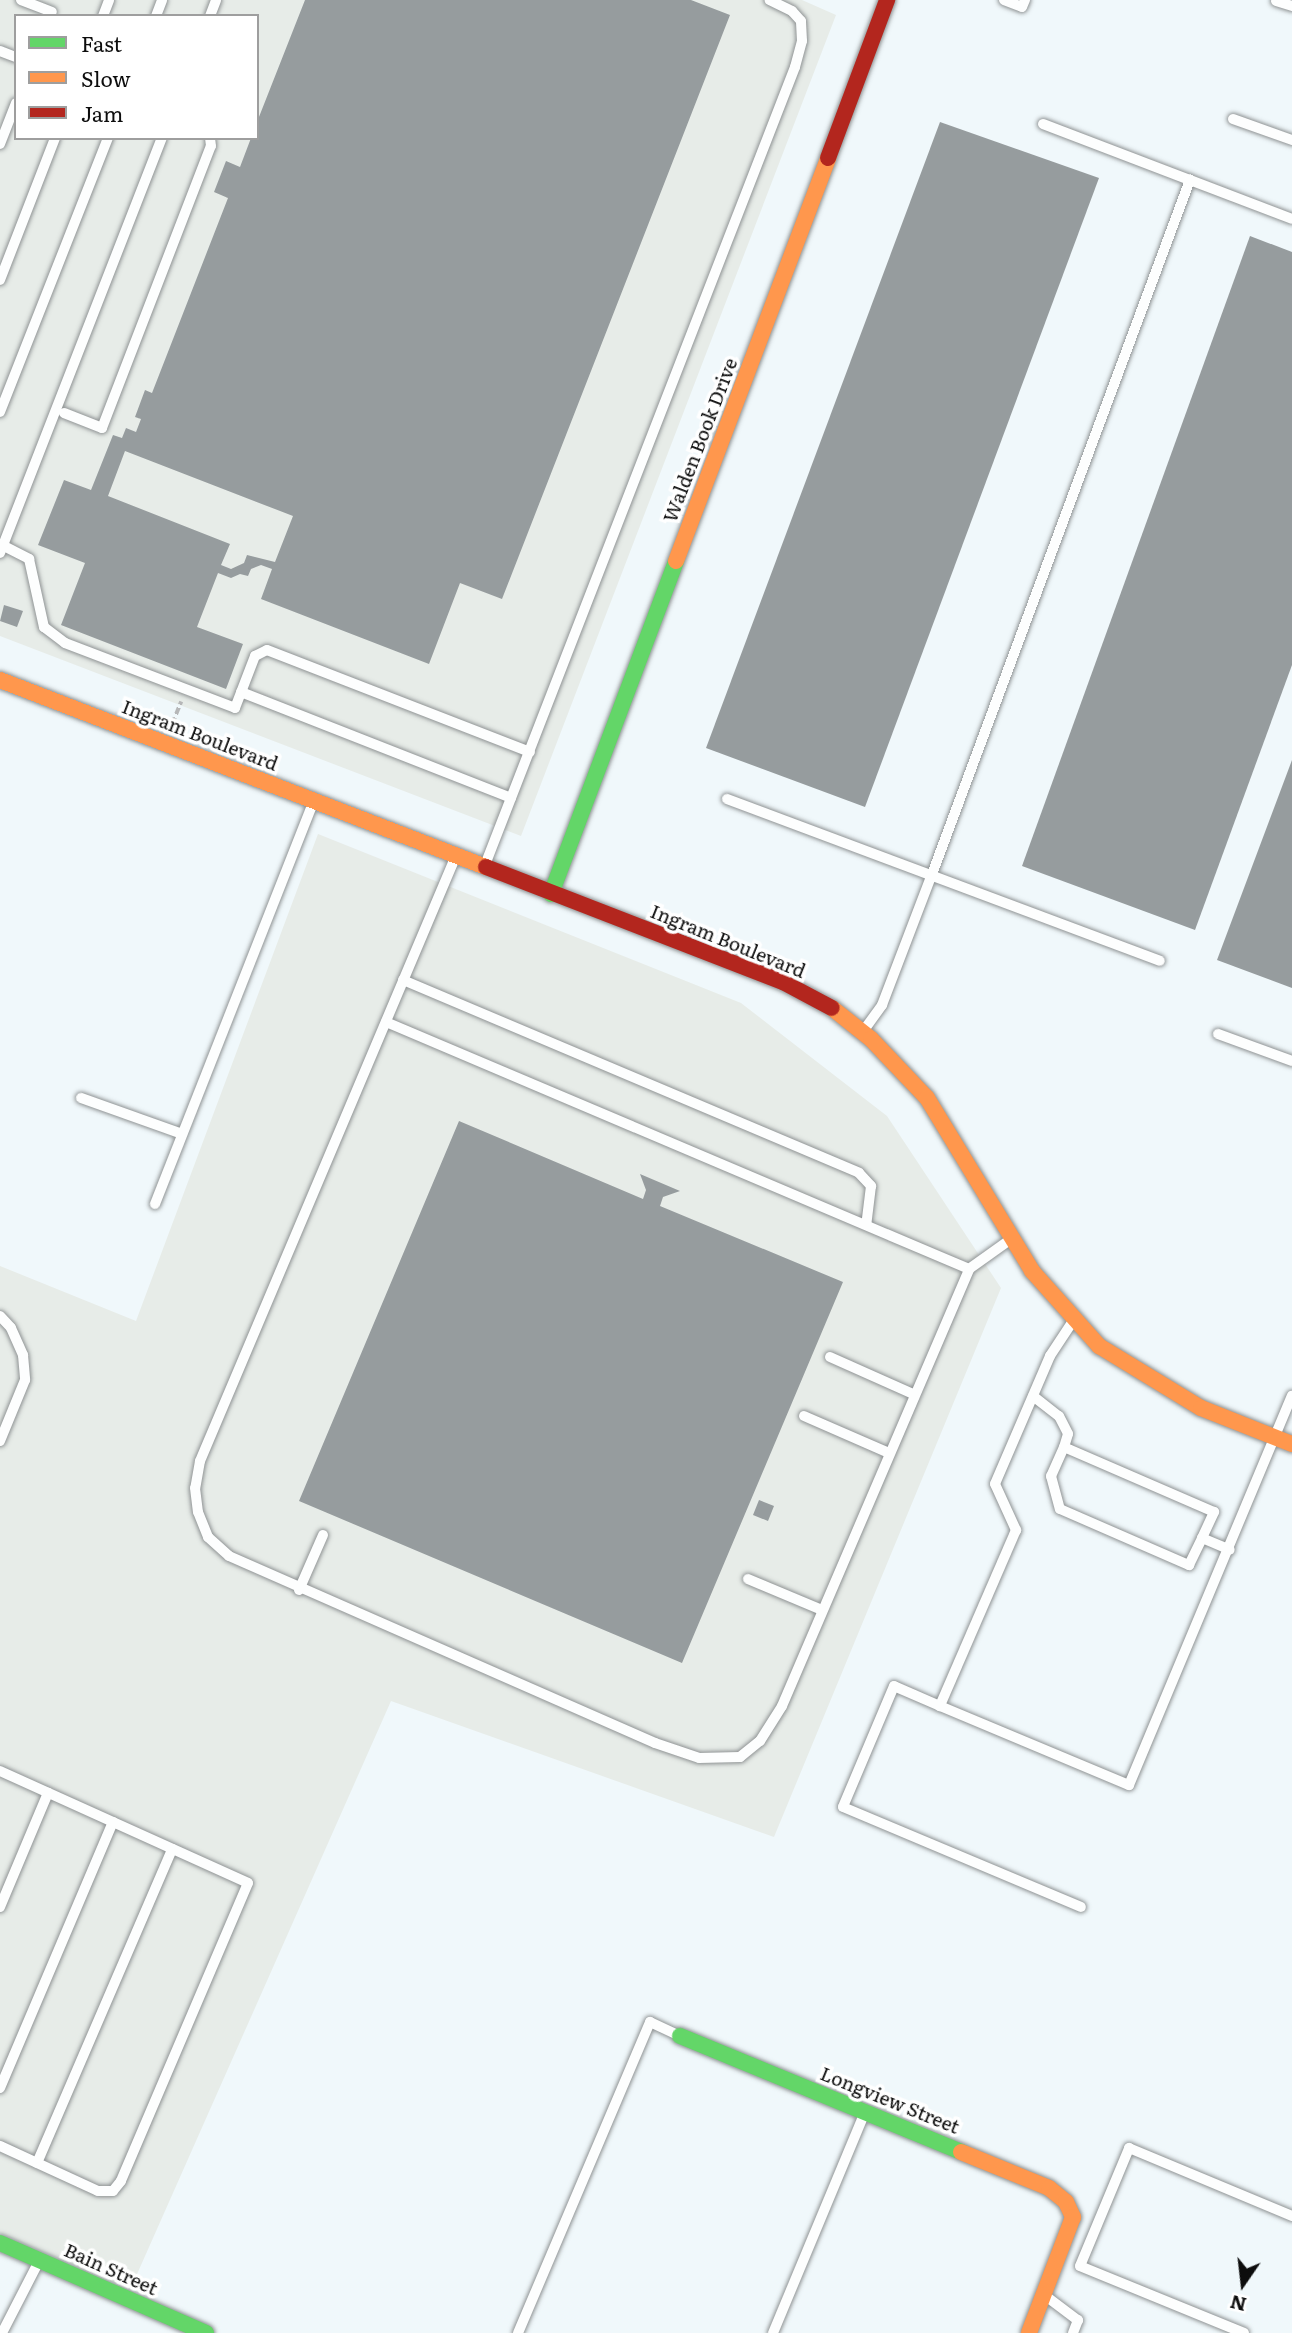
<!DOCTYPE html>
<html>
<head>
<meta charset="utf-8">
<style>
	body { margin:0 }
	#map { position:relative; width:1292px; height:2333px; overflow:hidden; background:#f0f8fb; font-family:Literata,serif }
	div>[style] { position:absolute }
	.industrial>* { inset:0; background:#e7ece8 }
	.building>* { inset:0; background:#969c9e }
	.path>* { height:3.5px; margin-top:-1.75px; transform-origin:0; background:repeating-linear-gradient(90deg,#b6b7b8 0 7px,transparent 0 10.5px) }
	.roads { filter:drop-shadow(0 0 2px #8f9394) drop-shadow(0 0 2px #8f9394) }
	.lane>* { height:10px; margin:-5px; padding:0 5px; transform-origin:5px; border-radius:5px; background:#fdfefe }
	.fast>* { height:16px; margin:-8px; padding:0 8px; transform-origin:8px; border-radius:8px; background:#63d668 }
	.slow>* { height:16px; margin:-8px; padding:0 8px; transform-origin:8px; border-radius:8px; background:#ff974d }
	.jam>* { height:16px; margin:-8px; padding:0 8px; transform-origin:8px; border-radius:8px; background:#b3261e }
	span { translate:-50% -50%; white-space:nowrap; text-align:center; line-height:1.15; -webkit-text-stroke:7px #fff; paint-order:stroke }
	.street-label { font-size:19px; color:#0d0d0d }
	.legend { position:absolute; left:14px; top:14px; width:245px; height:126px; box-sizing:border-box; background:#fff; border:2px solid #9e9e9e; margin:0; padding:9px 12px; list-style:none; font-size:21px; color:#0d0d0d }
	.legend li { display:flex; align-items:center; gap:14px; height:35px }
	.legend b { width:35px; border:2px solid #9e9e9e }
	.north { position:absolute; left:1208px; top:2249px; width:70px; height:70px; -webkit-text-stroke:5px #fff; paint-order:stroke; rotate:194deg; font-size:19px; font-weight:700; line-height:28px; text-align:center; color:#0d0d0d }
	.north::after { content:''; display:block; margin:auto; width:24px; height:32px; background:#0d0d0d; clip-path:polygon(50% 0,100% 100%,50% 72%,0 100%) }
</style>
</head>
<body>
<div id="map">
	<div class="industrial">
		<i style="clip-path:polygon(evenodd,0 0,802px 0,836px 15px,521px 836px,0 636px,0 0,16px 16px,257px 16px,257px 138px,16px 138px,16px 16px)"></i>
		<i style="clip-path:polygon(318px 834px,741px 1003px,887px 1116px,1001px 1288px,774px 1837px,391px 1701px,130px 2290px,0 2233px,0 1266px,136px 1321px)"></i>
	</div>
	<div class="building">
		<i style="clip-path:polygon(evenodd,305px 0,691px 0,730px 15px,502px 599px,460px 583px,429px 664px,261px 599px,272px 569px,261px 565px,251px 569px,248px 576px,240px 574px,231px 578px,218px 573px,197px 627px,243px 644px,226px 689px,61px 625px,85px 563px,38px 545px,64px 480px,91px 490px,113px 435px,122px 438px,126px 428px,136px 432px,141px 419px,135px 417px,145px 390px,152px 393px,228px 198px,214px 192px,226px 161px,240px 167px,251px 138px,257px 138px,257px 122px,305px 0,125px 451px,293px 516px,275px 562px,247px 555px,244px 563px,231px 569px,221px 565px,230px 544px,108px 496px,125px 451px)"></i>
		<i style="clip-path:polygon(940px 122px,1099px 178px,865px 807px,706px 748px)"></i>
		<i style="clip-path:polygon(1250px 236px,1292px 252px,1292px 665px,1195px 930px,1022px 866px)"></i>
		<i style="clip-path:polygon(4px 605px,23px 611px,17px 627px,0 621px)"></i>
		<i style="clip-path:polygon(1292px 760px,1292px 988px,1217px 960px)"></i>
		<i style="clip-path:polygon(459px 1121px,643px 1199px,646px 1190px,640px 1174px,680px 1191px,663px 1197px,660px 1206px,843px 1282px,682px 1663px,299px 1501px)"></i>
		<i style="clip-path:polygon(759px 1500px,774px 1506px,768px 1521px,753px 1515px)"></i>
	</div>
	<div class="path">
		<i style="left:172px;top:724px;width:24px;rotate:-68deg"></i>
	</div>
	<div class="roads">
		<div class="lane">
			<i style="left:21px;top:0;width:33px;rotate:21deg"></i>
			<i style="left:1004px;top:0;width:19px;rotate:21deg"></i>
			<i style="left:1022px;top:7px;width:8px;rotate:-67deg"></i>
			<i style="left:1276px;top:1px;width:17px;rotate:17deg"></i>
			<i style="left:103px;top:16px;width:17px;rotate:-69deg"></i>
			<i style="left:156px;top:16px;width:17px;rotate:-69deg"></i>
			<i style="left:210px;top:16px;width:17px;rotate:-69deg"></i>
			<i style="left:0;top:51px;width:17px;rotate:21deg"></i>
			<i style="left:1233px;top:119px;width:63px;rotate:19.6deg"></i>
			<i style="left:1043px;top:124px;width:157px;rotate:20.9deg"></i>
			<i style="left:0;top:144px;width:44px;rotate:-68.7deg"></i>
			<i style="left:0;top:280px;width:152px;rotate:-68.8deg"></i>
			<i style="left:0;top:412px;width:295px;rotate:-68.5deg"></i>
			<i style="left:64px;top:413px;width:41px;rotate:21.5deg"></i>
			<i style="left:102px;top:428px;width:302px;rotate:-68.9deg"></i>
			<i style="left:211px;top:146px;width:8px;rotate:-97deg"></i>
			<i style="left:0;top:544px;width:33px;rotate:27deg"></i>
			<i style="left:29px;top:559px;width:70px;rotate:77.6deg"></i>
			<i style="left:44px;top:627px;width:26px;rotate:37deg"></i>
			<i style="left:65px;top:643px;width:182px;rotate:20.9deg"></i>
			<i style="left:235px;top:708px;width:56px;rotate:-69deg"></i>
			<i style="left:255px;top:656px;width:13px;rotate:-27deg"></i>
			<i style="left:267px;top:650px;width:282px;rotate:21.2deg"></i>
			<i style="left:0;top:553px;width:445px;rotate:-68.7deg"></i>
			<i style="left:241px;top:692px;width:290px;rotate:21.4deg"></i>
			<i style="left:727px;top:799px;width:462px;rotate:20.5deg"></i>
			<i style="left:455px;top:858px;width:655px;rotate:112.92deg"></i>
			<i style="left:200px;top:1461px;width:27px;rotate:100deg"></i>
			<i style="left:195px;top:1488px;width:24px;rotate:83deg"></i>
			<i style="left:198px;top:1512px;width:27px;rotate:68deg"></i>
			<i style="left:208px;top:1537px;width:28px;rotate:42deg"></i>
			<i style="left:229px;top:1556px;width:465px;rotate:23.7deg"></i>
			<i style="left:655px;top:1743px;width:46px;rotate:18.8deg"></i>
			<i style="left:699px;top:1758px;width:41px;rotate:-1.4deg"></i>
			<i style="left:740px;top:1757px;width:26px;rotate:-39deg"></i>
			<i style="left:760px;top:1741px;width:41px;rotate:-57.8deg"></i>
			<i style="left:782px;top:1706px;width:475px;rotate:-66.8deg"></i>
			<i style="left:969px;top:1269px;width:52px;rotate:-35.5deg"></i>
			<i style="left:485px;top:865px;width:856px;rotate:-68.77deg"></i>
			<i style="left:795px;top:67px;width:27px;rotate:-75deg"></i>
			<i style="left:802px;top:41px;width:20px;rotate:-93deg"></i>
			<i style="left:801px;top:21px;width:13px;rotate:-132deg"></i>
			<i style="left:792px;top:11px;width:25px;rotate:-154deg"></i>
			<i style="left:403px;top:980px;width:495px;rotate:22.9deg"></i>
			<i style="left:859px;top:1173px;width:18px;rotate:47deg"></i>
			<i style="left:871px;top:1186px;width:39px;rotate:97deg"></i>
			<i style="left:386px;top:1022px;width:633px;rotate:22.96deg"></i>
			<i style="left:864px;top:1030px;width:31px;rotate:-54deg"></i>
			<i style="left:882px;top:1005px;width:137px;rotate:-69.1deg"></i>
			<i style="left:931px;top:877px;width:744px;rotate:-69.62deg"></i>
			<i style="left:1190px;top:180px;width:109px;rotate:20.9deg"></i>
			<i style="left:1218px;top:1034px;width:79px;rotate:20deg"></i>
			<i style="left:81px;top:1098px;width:107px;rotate:19.6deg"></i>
			<i style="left:155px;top:1204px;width:431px;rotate:-68.5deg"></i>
			<i style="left:0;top:1316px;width:16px;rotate:47deg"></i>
			<i style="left:11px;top:1328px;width:30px;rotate:66deg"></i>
			<i style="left:23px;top:1355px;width:25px;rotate:85deg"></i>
			<i style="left:25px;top:1380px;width:66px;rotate:112.3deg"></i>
			<i style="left:1073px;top:1321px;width:42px;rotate:123.3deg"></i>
			<i style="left:1050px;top:1356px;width:139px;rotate:113.3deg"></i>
			<i style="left:995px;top:1484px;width:51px;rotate:65.5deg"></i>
			<i style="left:1016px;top:1530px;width:192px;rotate:113.4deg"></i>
			<i style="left:940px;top:1706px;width:205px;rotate:22.7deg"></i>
			<i style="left:1129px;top:1785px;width:422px;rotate:-67.3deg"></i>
			<i style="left:830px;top:1357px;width:91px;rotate:24deg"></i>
			<i style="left:1033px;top:1396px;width:33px;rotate:38deg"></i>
			<i style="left:1059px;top:1416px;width:20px;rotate:63deg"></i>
			<i style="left:1068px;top:1434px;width:14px;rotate:107deg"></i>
			<i style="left:804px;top:1416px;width:93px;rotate:23.5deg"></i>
			<i style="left:1202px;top:1538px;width:29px;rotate:-65deg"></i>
			<i style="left:1214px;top:1512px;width:163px;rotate:-156.6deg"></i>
			<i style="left:1064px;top:1447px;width:32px;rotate:114deg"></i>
			<i style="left:1051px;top:1476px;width:34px;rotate:75deg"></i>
			<i style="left:1060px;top:1509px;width:141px;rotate:23.5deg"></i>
			<i style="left:1189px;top:1565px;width:30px;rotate:-64deg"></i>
			<i style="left:1202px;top:1538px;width:30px;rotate:23deg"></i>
			<i style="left:748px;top:1579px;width:80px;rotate:22.7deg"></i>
			<i style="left:299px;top:1590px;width:60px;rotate:-66.4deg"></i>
			<i style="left:940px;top:1706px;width:50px;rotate:-156.5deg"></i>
			<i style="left:894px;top:1686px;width:131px;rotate:112.9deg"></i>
			<i style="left:843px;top:1807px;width:258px;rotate:22.8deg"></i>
			<i style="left:0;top:1771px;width:272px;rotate:24.3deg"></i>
			<i style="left:248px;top:1883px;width:324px;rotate:113.1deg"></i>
			<i style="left:121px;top:2181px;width:13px;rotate:129deg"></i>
			<i style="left:113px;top:2191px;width:15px;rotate:180deg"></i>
			<i style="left:98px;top:2191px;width:108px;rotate:-155.3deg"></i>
			<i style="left:0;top:1907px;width:124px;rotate:-67.2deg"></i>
			<i style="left:0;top:2088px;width:289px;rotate:-67deg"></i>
			<i style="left:37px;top:2163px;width:342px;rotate:-66.7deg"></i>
			<i style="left:1047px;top:2297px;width:39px;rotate:37deg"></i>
			<i style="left:1078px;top:2320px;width:14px;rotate:111deg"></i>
			<i style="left:2px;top:2333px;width:81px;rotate:-62.8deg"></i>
			<i style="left:518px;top:2333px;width:338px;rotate:-67deg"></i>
			<i style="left:650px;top:2022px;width:33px;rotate:25deg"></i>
			<i style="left:773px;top:2333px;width:239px;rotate:-67.4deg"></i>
			<i style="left:1244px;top:2333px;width:177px;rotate:-157.8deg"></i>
			<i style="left:1080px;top:2266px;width:128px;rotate:-67.4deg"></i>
			<i style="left:1129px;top:2148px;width:177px;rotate:22.6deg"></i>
		</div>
		<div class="fast">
			<i style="left:551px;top:894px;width:356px;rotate:-69.4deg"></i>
			<i style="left:680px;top:2036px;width:304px;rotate:22.4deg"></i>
			<i style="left:0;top:2243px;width:225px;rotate:23.6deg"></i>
		</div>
		<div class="slow">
			<i style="left:676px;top:561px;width:431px;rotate:-69.3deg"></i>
			<i style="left:0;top:680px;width:521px;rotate:21.05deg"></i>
			<i style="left:832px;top:1008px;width:50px;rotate:38.5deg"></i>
			<i style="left:871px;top:1039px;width:81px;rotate:46.5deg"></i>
			<i style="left:927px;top:1098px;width:202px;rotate:58.7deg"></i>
			<i style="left:1032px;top:1271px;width:101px;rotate:48.2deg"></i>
			<i style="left:1099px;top:1346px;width:119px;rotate:31.3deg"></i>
			<i style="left:1201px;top:1408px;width:98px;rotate:21.6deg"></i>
			<i style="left:961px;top:2152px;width:95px;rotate:22.2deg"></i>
			<i style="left:1049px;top:2188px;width:22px;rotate:39deg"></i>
			<i style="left:1066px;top:2202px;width:17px;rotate:65deg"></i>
			<i style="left:1073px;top:2217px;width:124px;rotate:110.8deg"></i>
		</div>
		<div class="jam">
			<i style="left:828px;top:158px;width:169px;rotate:-69.5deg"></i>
			<i style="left:486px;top:867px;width:318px;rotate:21.2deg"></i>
			<i style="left:783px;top:982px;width:55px;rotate:28deg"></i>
		</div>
	</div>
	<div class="street-label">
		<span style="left:700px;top:440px;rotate:-69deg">Walden Book Drive</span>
		<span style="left:200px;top:735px;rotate:21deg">Ingram Boulevard</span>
		<span style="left:728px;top:941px;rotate:22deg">Ingram Boulevard</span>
		<span style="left:890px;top:2100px;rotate:22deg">Longview Street</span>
		<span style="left:111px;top:2269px;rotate:24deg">Bain Street</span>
	</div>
	<ul class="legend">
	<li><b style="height:9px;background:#63d668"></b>Fast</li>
	<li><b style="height:9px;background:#ff974d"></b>Slow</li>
	<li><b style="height:9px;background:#b3261e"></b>Jam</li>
	</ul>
	<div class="north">N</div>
</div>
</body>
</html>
